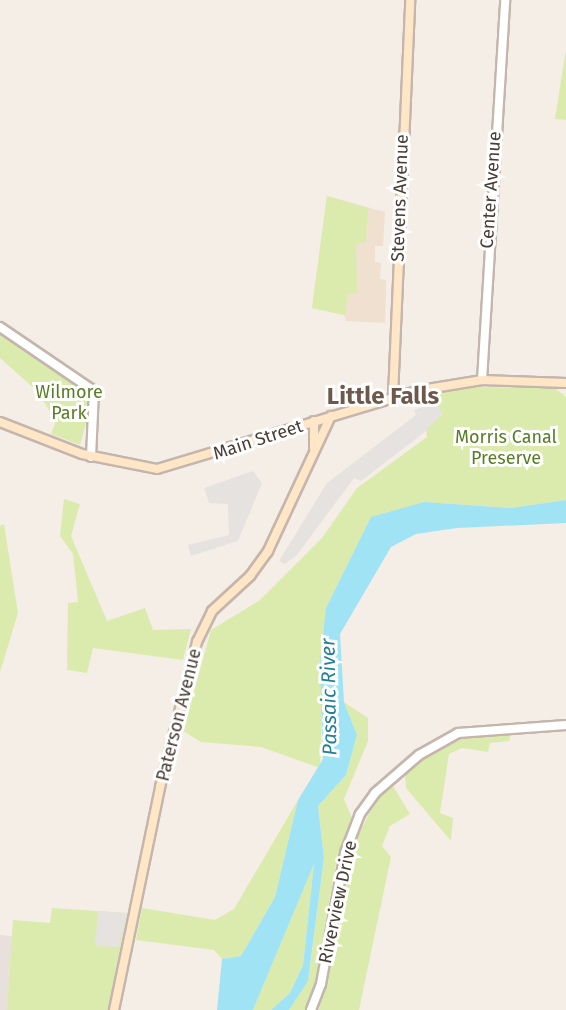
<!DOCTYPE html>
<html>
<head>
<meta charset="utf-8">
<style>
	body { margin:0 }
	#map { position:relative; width:566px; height:1010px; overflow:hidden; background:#f5eee7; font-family:"Fira Sans",sans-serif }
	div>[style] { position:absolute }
	.industrial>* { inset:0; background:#e7e0dc }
	.education>* { inset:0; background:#efe0d0 }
	.green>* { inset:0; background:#dbebad }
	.parking>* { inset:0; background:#e5e2df }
	.water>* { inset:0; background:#9fe3f5 }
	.roads { filter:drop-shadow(2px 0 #c4b6ac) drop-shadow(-2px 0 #c4b6ac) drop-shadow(0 2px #c4b6ac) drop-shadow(0 -2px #c4b6ac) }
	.tertiary>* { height:8px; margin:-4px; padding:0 4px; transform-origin:4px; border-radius:4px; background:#fff }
	.secondary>* { height:8px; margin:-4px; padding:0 4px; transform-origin:4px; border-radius:4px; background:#ffe6c6 }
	span { translate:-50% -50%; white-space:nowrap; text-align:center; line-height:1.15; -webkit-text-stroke:6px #fff; paint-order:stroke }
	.street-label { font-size:18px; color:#483d35 }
	.park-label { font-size:18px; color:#587e24 }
	.water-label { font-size:20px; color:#237f9a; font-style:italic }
	.district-label { font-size:24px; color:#6c594c; font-weight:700 }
</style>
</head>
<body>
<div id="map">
	<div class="industrial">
		<div style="clip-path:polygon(0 935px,12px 936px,7px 1010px,0 1010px)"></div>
	</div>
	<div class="education">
		<div style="clip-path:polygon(327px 196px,385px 212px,383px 246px,375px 246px,375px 262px,381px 263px,380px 279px,386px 280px,385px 323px,346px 321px,344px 315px,312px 308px)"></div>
	</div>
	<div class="green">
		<div style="clip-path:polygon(566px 51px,566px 120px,555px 119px,565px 55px)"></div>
		<div style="clip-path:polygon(327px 196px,368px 208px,366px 242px,356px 245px,357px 293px,348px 293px,345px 315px,312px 308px)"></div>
		<div style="clip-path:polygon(0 332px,83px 389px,90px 409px,80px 445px,51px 434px,56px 421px,37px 391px,0 358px)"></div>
		<div style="clip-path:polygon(480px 387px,555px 388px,566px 397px,566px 500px,511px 508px,424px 502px,371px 518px,326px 608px,320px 768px,261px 747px,201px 742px,183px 731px,211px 630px,260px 600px,322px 538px,357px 488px,427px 437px,426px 427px,442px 414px,436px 403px,441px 400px,438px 392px)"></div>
		<div style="clip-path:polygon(64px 499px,80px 504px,71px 536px,107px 621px,145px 608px,153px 630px,191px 629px,183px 660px,93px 648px,87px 673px,67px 670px,68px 603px,78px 602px,73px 554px,60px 536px)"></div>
		<div style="clip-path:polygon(4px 524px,18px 613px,0 672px,0 526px)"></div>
		<div style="clip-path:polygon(344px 702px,368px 718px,368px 741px,344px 799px,352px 818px,336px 864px,312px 1002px,307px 1010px,289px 1010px,309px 975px,324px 858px,318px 806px,346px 775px,357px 735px)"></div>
		<div style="clip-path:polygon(511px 734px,509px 741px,490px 743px,488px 752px,462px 748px,449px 754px,440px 813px,453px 818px,451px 841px,406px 788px,405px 772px,440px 745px,469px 735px)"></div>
		<div style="clip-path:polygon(393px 786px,410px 814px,390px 826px,382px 846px,391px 857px,359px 1010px,319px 1010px,355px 842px,376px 800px)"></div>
		<div style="clip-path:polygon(298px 800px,275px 897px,241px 956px,222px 959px,214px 950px,136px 940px,142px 908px,215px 920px,234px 909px)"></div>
		<div style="clip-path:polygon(314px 864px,303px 965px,290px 993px,271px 1010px,253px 1010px)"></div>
		<div style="clip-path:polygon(52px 908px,127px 913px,108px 1010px,7px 1010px,13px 920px,50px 923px)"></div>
	</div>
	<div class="parking">
		<div style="clip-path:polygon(436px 403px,442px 414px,426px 431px,361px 481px,354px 478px,296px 556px,285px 564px,279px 561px,327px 483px,416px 415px,414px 410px)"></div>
		<div style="clip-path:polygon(253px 471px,262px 483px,238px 541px,191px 556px,188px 545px,229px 535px,228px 504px,209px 503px,204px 488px)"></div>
		<div style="clip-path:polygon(98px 911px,127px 913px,119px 947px,95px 946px)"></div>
	</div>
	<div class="water">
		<div style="clip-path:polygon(566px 500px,566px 523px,457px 528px,416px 534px,391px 547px,340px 634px,344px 702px,357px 735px,346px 775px,318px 806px,324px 858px,308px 981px,289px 1010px,271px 1010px,290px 993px,303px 965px,314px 864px,253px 1010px,217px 1010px,222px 959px,241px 956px,275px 897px,298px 800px,323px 759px,320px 663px,326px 608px,371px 517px,424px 502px,511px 508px)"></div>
	</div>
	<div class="roads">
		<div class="tertiary">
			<div style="left:0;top:327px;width:114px;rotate:34.2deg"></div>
			<div style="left:94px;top:391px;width:66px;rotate:92.6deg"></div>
			<div style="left:482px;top:380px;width:381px;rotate:-86.5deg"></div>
			<div style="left:311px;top:1010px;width:28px;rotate:-69deg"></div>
			<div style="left:321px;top:984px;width:133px;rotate:-79.6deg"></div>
			<div style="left:345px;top:853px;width:42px;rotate:-69deg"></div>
			<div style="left:360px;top:814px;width:26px;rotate:-54deg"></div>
			<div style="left:375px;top:793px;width:58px;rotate:-40.8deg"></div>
			<div style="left:419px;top:755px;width:45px;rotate:-29.4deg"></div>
			<div style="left:458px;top:733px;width:108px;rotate:-4.2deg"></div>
		</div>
		<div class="secondary">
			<div style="left:393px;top:396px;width:396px;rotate:-87.5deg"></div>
			<div style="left:0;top:422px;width:88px;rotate:21.3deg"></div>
			<div style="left:82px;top:454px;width:76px;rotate:11.3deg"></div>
			<div style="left:157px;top:469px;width:276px;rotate:-16.7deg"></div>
			<div style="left:421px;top:390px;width:62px;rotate:-9.3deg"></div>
			<div style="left:482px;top:380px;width:84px;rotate:2deg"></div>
			<div style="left:314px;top:448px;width:27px;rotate:-90deg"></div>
			<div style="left:114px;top:1010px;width:228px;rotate:-78.3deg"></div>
			<div style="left:160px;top:787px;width:150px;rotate:-75.7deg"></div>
			<div style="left:197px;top:642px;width:34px;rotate:-64deg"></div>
			<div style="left:212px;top:611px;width:52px;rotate:-42.6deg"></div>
			<div style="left:250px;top:576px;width:31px;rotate:-54deg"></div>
			<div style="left:268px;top:551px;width:149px;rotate:-65deg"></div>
		</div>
	</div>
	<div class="street-label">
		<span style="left:491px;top:190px;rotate:-86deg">Center Avenue</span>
		<span style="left:400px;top:198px;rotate:-88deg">Stevens Avenue</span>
		<span style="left:258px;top:440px;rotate:-18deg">Main Street</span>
		<span style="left:179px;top:715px;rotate:-76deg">Paterson Avenue</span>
		<span style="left:338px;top:902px;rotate:-78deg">Riverview Drive</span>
	</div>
	<div class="park-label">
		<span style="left:69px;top:403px">Wilmore<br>Park</span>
		<span style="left:506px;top:448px">Morris Canal<br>Preserve</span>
	</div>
	<div class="water-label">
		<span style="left:329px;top:697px;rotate:-91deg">Passaic River</span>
	</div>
	<div class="district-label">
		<span style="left:383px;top:397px">Little Falls</span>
	</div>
</div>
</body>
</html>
